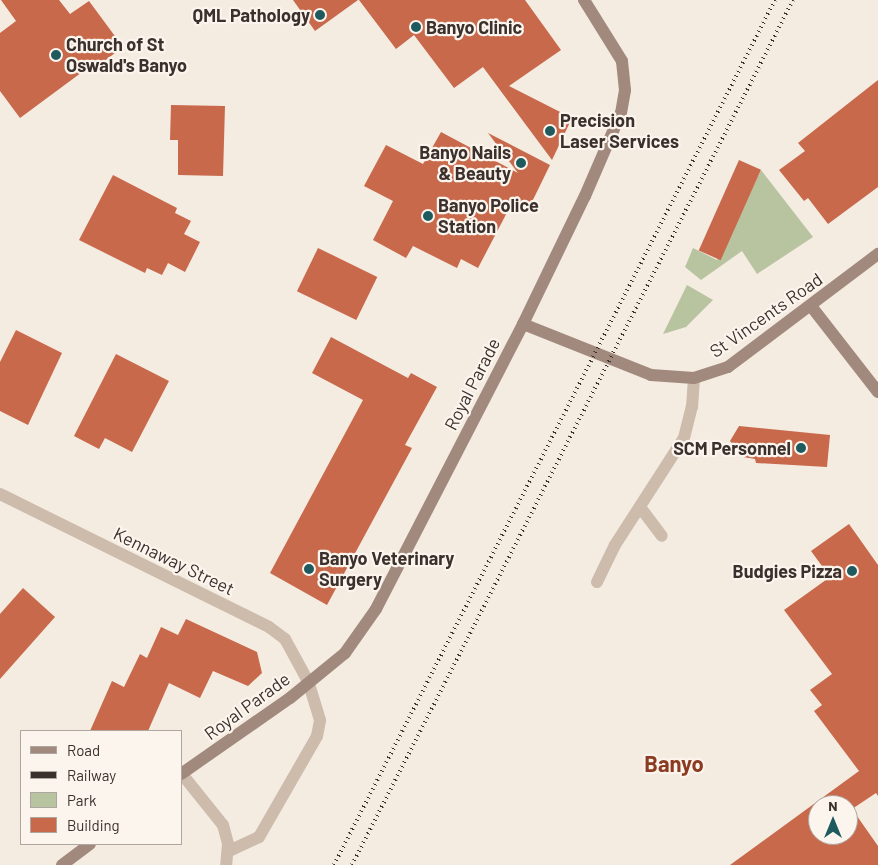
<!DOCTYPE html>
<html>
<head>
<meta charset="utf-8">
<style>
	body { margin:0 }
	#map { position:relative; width:878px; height:865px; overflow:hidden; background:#f4ebe1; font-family:Barlow,sans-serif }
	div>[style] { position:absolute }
	.green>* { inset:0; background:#b8c4a0 }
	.building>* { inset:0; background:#c8694b; transform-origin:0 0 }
	.lane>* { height:12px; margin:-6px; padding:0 6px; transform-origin:6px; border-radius:6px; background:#cdbbac }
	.street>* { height:12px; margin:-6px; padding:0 6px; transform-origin:6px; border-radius:6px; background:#cdbbac }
	.secondary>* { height:12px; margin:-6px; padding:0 6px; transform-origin:6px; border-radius:6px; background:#a18a7d }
	.rail>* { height:4px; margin-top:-2px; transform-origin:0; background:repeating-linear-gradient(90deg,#3b302b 0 1px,transparent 0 5px) }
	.dots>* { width:14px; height:14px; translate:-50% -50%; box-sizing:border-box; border:2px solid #fbf5ee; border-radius:50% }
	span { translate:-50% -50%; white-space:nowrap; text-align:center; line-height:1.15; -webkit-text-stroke:4.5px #fbf5ee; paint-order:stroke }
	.poi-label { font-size:18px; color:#3b302b; font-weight:700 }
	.right { translate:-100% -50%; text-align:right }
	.left { translate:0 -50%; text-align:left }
	.street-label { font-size:18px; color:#3b302b }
	.district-label { font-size:22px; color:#8c3b22; font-weight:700 }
	.legend { position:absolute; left:20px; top:730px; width:162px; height:115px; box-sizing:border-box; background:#fbf5ee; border:1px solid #aea6a0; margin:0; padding:6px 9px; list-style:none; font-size:15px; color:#3b302b }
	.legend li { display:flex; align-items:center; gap:10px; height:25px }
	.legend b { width:25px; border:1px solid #aea6a0 }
	.north { position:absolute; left:808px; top:795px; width:50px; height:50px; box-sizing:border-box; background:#fbf5ee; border:1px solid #aea6a0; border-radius:50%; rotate:0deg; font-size:14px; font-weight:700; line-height:20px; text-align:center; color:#3b302b }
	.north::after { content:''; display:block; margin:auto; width:18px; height:22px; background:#1f5a5e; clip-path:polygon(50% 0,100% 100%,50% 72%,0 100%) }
</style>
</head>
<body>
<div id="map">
	<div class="green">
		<div style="clip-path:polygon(761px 170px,813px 237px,757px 274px,742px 251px,701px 280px,685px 267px,693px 248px,717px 260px)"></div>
		<div style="clip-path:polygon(687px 285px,713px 300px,686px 327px,663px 334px)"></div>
	</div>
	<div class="building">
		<div style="clip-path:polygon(1px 0,59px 0,70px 14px,89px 1px,123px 47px,95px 68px,93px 64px,20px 118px,0 91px,0 33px,16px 21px)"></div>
		<div style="clip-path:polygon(293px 0,358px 0,315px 31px)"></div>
		<div style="clip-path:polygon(359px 0,525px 0,561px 50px,509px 86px,572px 118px,552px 160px,483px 67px,454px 88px,414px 35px,396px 49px)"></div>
		<div style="clip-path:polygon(878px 80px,878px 187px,828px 224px,808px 198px,804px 201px,779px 170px,805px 151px,798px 143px)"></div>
		<div style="clip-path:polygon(171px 105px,225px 106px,223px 176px,178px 175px,178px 140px,170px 140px)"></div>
		<div style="clip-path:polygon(441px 132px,518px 173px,488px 133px,550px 165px,529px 208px,513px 201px,478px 268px,461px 259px,457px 268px,413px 246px,406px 258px,373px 240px,393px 201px,364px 186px,386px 145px,423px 164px)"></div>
		<div style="left:739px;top:160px;width:24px;height:99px;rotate:24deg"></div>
		<div style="clip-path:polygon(113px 175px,177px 208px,175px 213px,191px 221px,184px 234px,200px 242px,185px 272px,168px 263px,162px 275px,147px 268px,145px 273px,79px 240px)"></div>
		<div style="left:318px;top:248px;width:66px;height:48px;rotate:26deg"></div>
		<div style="clip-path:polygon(16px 330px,62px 353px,28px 425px,0 411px,0 362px)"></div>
		<div style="clip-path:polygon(331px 337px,408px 378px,411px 373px,437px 387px,405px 445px,412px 448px,327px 605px,270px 573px,363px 400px,312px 373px)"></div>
		<div style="clip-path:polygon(116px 354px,169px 381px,132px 452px,105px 438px,99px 449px,74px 436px)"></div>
		<div style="clip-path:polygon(739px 426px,830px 435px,827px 467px,756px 463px,755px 459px,743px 457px,730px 441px)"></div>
		<div style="clip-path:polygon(evenodd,849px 524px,878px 565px,878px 796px,876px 793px,852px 809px,878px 846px,878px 865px,730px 865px,859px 771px,814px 711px,822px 705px,810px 690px,832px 674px,784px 610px,830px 577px,811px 551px,849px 524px,818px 805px,848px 805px,848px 835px,818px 835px,818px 805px)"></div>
		<div style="clip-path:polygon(23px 588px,55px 617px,0 679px,0 614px)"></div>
		<div style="clip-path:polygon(186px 619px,257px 652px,262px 673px,248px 686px,213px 671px,200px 698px,169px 683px,148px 731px,90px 731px,112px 681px,124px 687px,140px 654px,147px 658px,161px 627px,178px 635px)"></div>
	</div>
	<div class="lane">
		<div style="left:640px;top:507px;width:36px;rotate:53deg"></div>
		<div style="left:597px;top:582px;width:41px;rotate:-64.1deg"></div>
		<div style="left:615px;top:545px;width:127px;rotate:-57.2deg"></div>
		<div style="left:684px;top:438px;width:32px;rotate:-76deg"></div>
		<div style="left:692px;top:407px;width:29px;rotate:-86deg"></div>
		<div style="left:229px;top:851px;width:33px;rotate:-25deg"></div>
		<div style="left:259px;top:837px;width:116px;rotate:-60.1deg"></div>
		<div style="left:317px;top:736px;width:16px;rotate:-79deg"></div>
		<div style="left:320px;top:720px;width:39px;rotate:-107deg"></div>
	</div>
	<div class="street">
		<div style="left:0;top:494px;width:300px;rotate:26.3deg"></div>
		<div style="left:269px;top:627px;width:20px;rotate:37deg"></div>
		<div style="left:285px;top:639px;width:50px;rotate:61.4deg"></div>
		<div style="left:182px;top:774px;width:65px;rotate:51.2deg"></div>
		<div style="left:223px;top:825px;width:20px;rotate:75deg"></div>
		<div style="left:228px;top:844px;width:21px;rotate:95deg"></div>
	</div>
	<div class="secondary">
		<div style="left:811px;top:306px;width:109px;rotate:52.1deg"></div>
		<div style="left:523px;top:324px;width:138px;rotate:21.7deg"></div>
		<div style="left:651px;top:375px;width:43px;rotate:4deg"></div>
		<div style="left:694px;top:378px;width:36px;rotate:-18deg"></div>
		<div style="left:728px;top:367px;width:188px;rotate:-37deg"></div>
		<div style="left:181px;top:774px;width:133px;rotate:-34.9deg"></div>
		<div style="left:290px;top:698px;width:71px;rotate:-39.3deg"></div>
		<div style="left:345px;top:653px;width:54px;rotate:-54.8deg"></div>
		<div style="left:376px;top:609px;width:321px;rotate:-62.7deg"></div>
		<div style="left:523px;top:324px;width:142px;rotate:-64.2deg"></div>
		<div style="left:585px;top:196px;width:90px;rotate:-66.6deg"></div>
		<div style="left:621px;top:113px;width:23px;rotate:-80deg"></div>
		<div style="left:625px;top:90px;width:29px;rotate:-96deg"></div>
		<div style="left:622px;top:61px;width:72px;rotate:-121.9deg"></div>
		<div style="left:62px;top:865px;width:35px;rotate:-37deg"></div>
	</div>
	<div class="rail">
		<div style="left:334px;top:865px;width:971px;rotate:-62.99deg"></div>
		<div style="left:352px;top:865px;width:971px;rotate:-62.99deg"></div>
	</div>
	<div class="dots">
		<div style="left:320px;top:15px;background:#1f5a5e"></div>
		<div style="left:416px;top:27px;background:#1f5a5e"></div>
		<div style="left:56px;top:55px;background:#1f5a5e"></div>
		<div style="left:550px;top:131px;background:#1f5a5e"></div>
		<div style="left:521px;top:163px;background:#1f5a5e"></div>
		<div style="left:428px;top:216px;background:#1f5a5e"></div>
		<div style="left:801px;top:448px;background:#1f5a5e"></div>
		<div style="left:309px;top:569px;background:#1f5a5e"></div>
		<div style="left:852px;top:571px;background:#1f5a5e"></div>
	</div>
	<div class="poi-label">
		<span class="right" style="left:310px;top:15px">QML Pathology</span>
		<span class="left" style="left:426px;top:27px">Banyo Clinic</span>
		<span class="left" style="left:66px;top:55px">Church of St<br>Oswald's Banyo</span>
		<span class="left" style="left:560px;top:131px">Precision<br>Laser Services</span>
		<span class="right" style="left:511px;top:163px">Banyo Nails<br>&amp; Beauty</span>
		<span class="left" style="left:438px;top:216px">Banyo Police<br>Station</span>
		<span class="right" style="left:791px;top:448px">SCM Personnel</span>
		<span class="left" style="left:319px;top:569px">Banyo Veterinary<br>Surgery</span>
		<span class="right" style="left:842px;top:571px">Budgies Pizza</span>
	</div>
	<div class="street-label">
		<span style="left:766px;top:315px;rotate:-35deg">St Vincents Road</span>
		<span style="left:472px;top:384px;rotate:-63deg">Royal Parade</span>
		<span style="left:174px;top:561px;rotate:26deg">Kennaway Street</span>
		<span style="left:247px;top:706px;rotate:-36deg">Royal Parade</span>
	</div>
	<div class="district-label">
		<span style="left:674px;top:764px">Banyo</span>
	</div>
	<ul class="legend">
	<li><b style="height:6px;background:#a18a7d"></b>Road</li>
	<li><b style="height:6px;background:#3b302b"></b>Railway</li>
	<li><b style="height:14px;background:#b8c4a0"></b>Park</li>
	<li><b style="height:14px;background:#c8694b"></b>Building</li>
	</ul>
	<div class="north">N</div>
</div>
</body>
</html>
